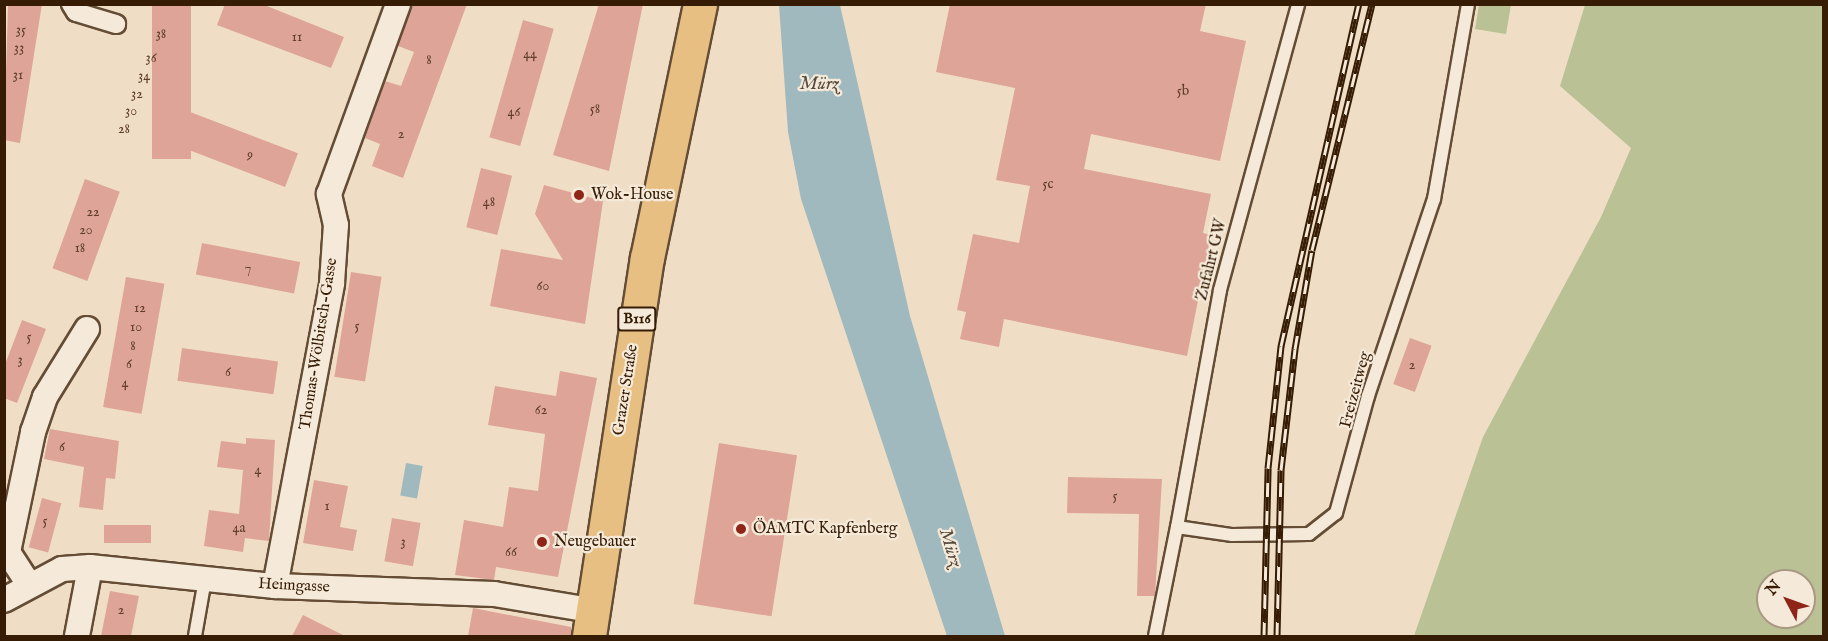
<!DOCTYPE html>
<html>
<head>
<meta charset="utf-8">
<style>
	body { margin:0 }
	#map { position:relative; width:1828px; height:641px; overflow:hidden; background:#efdec5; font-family:"IM FELL English",serif }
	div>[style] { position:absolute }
	.green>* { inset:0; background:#b9c195 }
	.water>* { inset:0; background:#9fb9bf; transform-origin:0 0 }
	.building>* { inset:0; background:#dea497; transform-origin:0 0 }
	.roads { filter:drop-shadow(2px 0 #644c35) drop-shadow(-2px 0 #644c35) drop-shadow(0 2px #644c35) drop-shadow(0 -2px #644c35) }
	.service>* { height:12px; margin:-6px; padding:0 6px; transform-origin:6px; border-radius:6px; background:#f5ead9 }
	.pedestrian>* { height:18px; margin:-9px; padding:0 9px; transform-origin:9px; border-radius:9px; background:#f5ead9 }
	.minor>* { height:24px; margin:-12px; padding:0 12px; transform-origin:12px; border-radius:12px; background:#f5ead9 }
	.primary>* { height:33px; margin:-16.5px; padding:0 16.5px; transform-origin:16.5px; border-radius:16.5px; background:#e8bf82 }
	.rail>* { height:7px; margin-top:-3.5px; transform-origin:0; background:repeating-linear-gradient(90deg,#f5ead9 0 14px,#361c05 0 28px); box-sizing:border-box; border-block:2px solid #361c05 }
	.dots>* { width:16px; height:16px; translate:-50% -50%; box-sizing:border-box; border:3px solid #f5ead9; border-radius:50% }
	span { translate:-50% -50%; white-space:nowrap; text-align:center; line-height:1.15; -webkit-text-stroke:4.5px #f5ead9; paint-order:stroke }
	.number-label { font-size:14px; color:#603e2a }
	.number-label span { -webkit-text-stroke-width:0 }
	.shield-label span { padding:2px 4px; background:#f5ead9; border:2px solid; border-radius:4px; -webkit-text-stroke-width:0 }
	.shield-label { font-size:15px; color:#361c05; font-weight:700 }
	.poi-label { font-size:16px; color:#361c05 }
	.left { translate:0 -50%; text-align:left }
	.street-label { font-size:16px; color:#361c05 }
	.water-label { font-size:18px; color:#564b3d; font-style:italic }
	.frame { position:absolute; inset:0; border:6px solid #361c05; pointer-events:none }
	.north { position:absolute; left:1756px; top:569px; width:60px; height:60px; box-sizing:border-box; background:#f5ead9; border:2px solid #a99884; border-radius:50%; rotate:311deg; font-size:16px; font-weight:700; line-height:24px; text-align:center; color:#361c05 }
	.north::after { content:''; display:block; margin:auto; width:21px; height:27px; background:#8f2418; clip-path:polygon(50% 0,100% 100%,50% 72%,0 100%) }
</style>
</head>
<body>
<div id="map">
	<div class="green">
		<div style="clip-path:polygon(1479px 5px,1511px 5px,1506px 34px,1475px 29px)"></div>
		<div style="clip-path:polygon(evenodd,1585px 5px,1823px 5px,1823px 636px,1414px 636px,1483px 437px,1601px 217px,1631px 148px,1560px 86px,1585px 5px,1768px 581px,1804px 581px,1804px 617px,1768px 617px,1768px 581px)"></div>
	</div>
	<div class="water">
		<div style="clip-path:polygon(779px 5px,840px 5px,910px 316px,1005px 636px,947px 636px,801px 199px,788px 132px)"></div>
		<div style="left:406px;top:463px;width:17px;height:33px;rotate:10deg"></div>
	</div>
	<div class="building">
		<div style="clip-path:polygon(8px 4px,42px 4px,20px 143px,4px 140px)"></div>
		<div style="left:152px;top:4px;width:39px;height:155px"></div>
		<div style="clip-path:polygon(225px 4px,262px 4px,344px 37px,331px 68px,217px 25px)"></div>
		<div style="clip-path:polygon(412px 4px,467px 4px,403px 178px,372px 166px,380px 144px,365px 138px,385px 81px,401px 86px,414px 52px,398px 46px)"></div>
		<div style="clip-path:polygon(599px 4px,643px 4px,609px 171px,553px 155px)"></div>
		<div style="clip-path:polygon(950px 4px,1206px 4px,1200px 31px,1246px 41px,1220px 161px,1091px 134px,1084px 169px,1211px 194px,1203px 233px,1211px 235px,1187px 356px,1004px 319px,999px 347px,960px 339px,966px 312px,957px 310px,973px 234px,1019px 243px,1030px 186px,996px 180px,1015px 88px,936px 72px)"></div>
		<div style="left:523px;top:20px;width:32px;height:122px;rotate:16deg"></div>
		<div style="left:185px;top:110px;width:121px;height:36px;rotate:21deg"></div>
		<div style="left:481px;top:168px;width:32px;height:61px;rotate:14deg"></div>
		<div style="left:85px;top:179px;width:37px;height:95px;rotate:20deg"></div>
		<div style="clip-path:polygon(544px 185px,603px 201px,585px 324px,490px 306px,501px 249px,563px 260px,535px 214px)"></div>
		<div style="left:202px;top:243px;width:100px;height:32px;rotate:11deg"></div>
		<div style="left:351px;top:272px;width:31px;height:106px;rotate:9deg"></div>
		<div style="left:126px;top:277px;width:39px;height:132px;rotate:10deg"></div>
		<div style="clip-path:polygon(22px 320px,46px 329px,17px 403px,4px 398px,4px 367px)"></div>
		<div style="left:1410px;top:338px;width:23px;height:49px;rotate:20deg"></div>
		<div style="left:182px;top:348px;width:97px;height:33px;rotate:8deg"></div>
		<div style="clip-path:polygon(560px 371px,597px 378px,558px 577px,496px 567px,494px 580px,455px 575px,464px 520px,503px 527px,509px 487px,538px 491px,545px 434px,488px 425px,495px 386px,556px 396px)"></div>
		<div style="clip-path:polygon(50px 429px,119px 441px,115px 479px,106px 478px,103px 510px,79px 507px,84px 467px,44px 459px)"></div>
		<div style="clip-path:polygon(246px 438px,275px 440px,269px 541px,245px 538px,243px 552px,204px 546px,209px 510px,239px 514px,243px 470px,217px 467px,221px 441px,246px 444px)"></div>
		<div style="left:719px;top:443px;width:79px;height:163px;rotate:9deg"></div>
		<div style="clip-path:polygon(1068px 477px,1162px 479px,1155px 596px,1137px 596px,1139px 514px,1067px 513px)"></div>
		<div style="clip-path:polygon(314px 480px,348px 486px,340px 527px,357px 530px,353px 551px,303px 543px)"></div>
		<div style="left:42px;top:498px;width:20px;height:51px;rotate:15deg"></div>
		<div style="left:392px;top:518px;width:29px;height:44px;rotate:10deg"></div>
		<div style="left:104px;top:525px;width:47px;height:18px"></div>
		<div style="clip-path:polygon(110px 591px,139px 596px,131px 636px,101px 636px)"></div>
		<div style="clip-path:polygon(473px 608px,571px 627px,571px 636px,468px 636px)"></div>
		<div style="clip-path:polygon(303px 615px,345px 636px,292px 636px)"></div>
	</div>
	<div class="roads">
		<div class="service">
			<div style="left:1177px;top:527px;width:241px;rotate:-79.7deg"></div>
			<div style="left:1220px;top:290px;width:296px;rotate:-74.7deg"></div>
			<div style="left:195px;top:636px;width:58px;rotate:-80deg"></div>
			<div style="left:1155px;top:636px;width:111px;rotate:-78.6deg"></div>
			<div style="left:1177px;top:527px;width:56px;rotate:8.3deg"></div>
			<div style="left:1232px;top:535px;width:77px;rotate:-0.7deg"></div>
			<div style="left:1309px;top:534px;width:34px;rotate:-38deg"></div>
			<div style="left:1336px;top:513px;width:121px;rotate:-74.7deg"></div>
			<div style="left:1368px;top:396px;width:208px;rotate:-71.5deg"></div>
			<div style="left:1434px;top:199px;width:198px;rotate:-80.1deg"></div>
		</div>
		<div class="pedestrian">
			<div style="left:71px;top:4px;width:9px;rotate:58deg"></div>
			<div style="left:76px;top:12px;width:42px;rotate:16.7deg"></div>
		</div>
		<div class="minor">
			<div style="left:28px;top:583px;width:37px;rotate:-123deg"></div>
			<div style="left:8px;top:552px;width:123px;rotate:-78.2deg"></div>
			<div style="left:33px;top:432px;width:37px;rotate:-71deg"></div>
			<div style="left:45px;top:397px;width:80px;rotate:-58.3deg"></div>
			<div style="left:275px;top:586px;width:308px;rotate:-79.3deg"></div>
			<div style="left:332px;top:283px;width:58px;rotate:-86.1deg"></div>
			<div style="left:336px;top:225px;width:32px;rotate:-103deg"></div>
			<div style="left:329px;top:194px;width:202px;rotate:-70deg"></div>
			<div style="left:4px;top:600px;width:66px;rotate:-28.1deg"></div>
			<div style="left:62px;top:569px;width:28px;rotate:-4deg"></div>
			<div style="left:90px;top:567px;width:186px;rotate:5.9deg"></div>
			<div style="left:275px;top:586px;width:219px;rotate:2.1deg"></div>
			<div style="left:494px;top:594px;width:98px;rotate:9.4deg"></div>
			<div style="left:77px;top:636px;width:70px;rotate:-79.3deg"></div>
		</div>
		<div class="primary">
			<div style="left:589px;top:636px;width:382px;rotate:-81.3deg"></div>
			<div style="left:647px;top:258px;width:259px;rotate:-78.2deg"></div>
		</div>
	</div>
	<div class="rail">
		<div style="left:1264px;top:636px;width:168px;rotate:-88.6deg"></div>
		<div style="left:1268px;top:468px;width:123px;rotate:-83.9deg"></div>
		<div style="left:1281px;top:346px;width:351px;rotate:-77.2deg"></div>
		<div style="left:1277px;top:636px;width:166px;rotate:-88.6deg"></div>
		<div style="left:1281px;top:470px;width:122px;rotate:-83.4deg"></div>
		<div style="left:1295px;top:349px;width:100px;rotate:-80.3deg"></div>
		<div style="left:1312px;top:250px;width:253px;rotate:-76.3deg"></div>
	</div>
	<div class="dots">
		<div style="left:579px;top:195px;background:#8f2418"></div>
		<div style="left:741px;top:529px;background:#8f2418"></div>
		<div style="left:542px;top:542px;background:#8f2418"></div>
	</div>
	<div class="number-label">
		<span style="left:21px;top:30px">35</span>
		<span style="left:161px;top:34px">38</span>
		<span style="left:297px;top:37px">11</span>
		<span style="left:19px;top:48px">33</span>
		<span style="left:530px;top:54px">44</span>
		<span style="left:151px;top:58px">36</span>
		<span style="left:429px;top:60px">8</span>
		<span style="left:18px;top:75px">31</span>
		<span style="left:144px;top:76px">34</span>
		<span style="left:1183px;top:91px">5b</span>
		<span style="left:137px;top:94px">32</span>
		<span style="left:595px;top:109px">58</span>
		<span style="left:131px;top:111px">30</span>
		<span style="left:514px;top:112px">46</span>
		<span style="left:124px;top:129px">28</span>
		<span style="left:401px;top:134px">2</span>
		<span style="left:250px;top:155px">9</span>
		<span style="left:1048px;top:184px">5c</span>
		<span style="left:489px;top:202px">48</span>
		<span style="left:93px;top:212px">22</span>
		<span style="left:86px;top:230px">20</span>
		<span style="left:80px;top:248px">18</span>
		<span style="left:248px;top:268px">7</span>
		<span style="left:543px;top:286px">60</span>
		<span style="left:140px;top:308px">12</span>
		<span style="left:357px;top:326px">5</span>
		<span style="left:136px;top:327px">10</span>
		<span style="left:29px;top:337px">5</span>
		<span style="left:133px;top:346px">8</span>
		<span style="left:20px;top:360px">3</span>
		<span style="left:129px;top:364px">6</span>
		<span style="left:1412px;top:365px">2</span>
		<span style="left:228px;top:372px">6</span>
		<span style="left:125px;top:383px">4</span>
		<span style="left:541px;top:410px">62</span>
		<span style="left:62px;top:447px">6</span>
		<span style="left:258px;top:470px">4</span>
		<span style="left:1115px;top:496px">5</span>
		<span style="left:327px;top:506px">1</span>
		<span style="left:45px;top:521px">5</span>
		<span style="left:239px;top:528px">4a</span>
		<span style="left:403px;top:542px">3</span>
		<span style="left:511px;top:552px">66</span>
		<span style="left:121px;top:610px">2</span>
	</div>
	<div class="shield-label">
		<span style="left:637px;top:319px">B116</span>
	</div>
	<div class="poi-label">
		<span class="left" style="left:591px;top:195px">Wok-House</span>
		<span class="left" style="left:753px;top:529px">ÖAMTC Kapfenberg</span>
		<span class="left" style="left:554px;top:542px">Neugebauer</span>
	</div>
	<div class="street-label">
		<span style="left:1212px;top:260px;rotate:-76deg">Zufahrt GW</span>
		<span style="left:319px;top:344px;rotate:-81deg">Thomas-Wölbitsch-Gasse</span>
		<span style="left:626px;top:390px;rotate:-81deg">Grazer Straße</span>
		<span style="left:1356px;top:390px;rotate:-75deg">Freizeitweg</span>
		<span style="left:294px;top:586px;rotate:3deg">Heimgasse</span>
	</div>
	<div class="water-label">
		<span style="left:819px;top:85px">Mürz</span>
		<span style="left:949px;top:548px;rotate:73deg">Mürz</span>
	</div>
	<div class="frame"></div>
	<div class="north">N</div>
</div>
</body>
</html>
